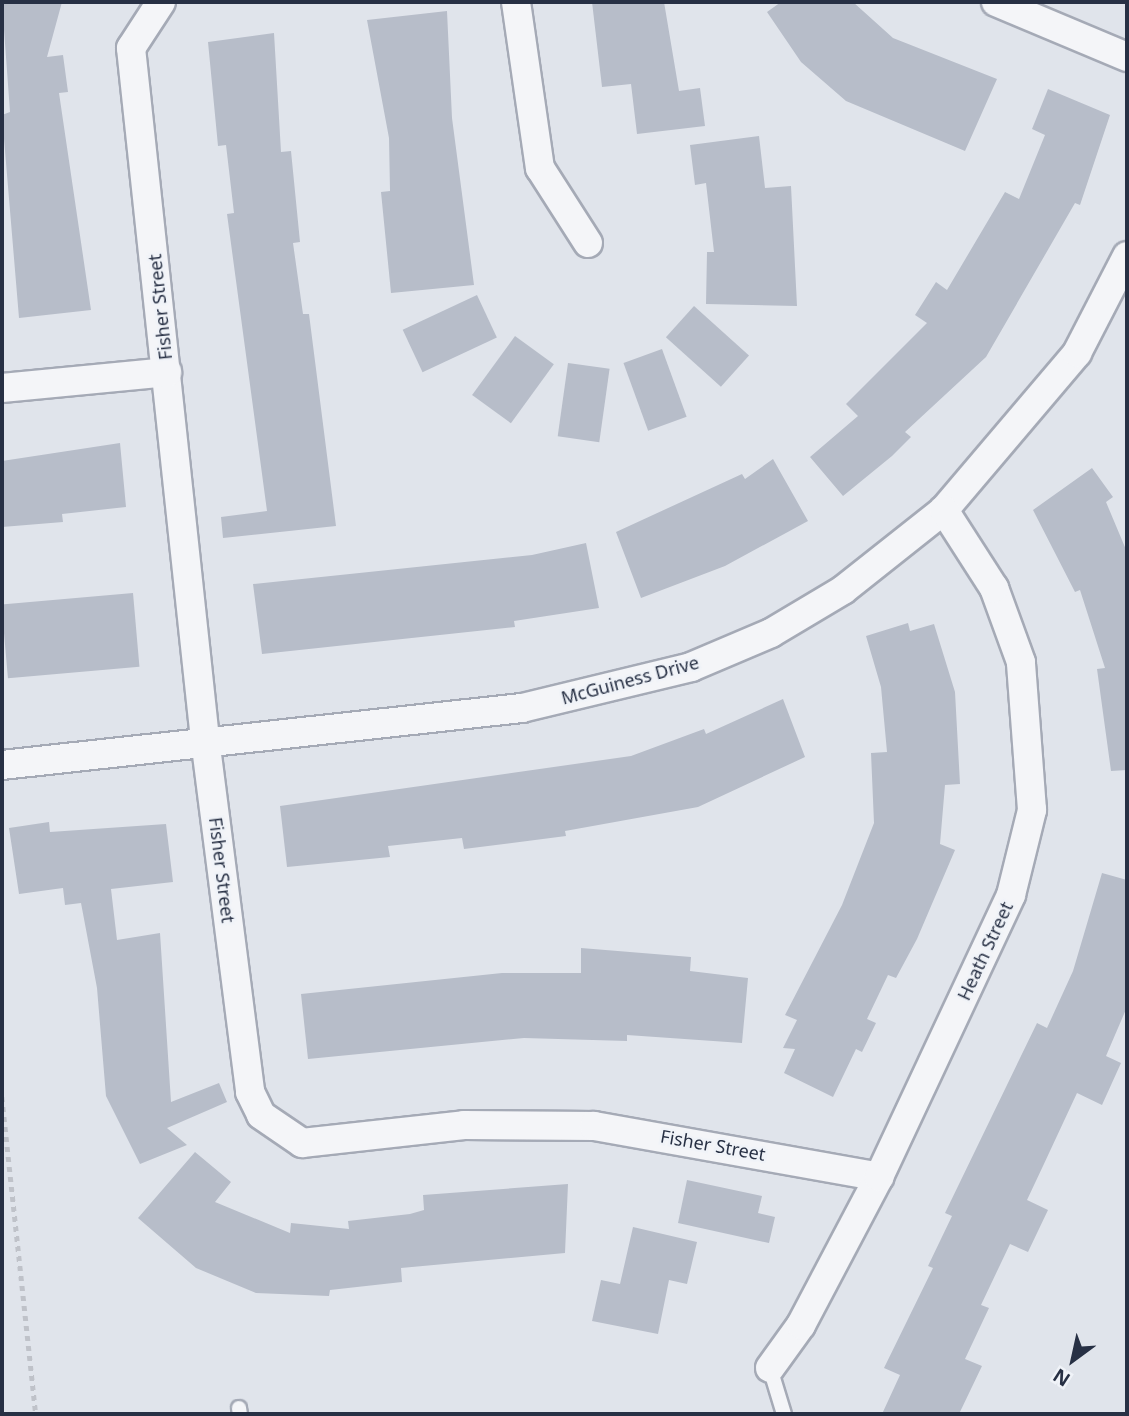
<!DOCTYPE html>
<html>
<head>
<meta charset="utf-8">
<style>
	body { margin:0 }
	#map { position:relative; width:1129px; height:1416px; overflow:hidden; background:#e0e4eb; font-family:"Noto Sans",sans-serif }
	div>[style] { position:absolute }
	.building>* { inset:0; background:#b7bdc9; transform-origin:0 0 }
	.path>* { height:4.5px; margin-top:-2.25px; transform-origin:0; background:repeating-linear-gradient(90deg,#bfc2c9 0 5px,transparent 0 10px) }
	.roads { filter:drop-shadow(2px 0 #a5aab6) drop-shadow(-2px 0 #a5aab6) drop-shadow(0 2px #a5aab6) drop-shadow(0 -2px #a5aab6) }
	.lane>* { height:14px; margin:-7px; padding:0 7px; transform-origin:7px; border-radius:7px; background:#f4f5f8 }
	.street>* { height:28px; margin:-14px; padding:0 14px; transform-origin:14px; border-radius:14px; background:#f4f5f8 }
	span { translate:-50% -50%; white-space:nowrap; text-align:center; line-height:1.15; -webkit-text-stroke:5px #f0f3f8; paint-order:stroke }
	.street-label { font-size:18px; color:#273044 }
	.frame { position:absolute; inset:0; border:4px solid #273044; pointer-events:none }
	.north { position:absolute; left:1038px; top:1325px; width:70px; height:70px; -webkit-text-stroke:5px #f0f3f8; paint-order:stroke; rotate:213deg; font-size:19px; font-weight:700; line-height:28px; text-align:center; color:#273044 }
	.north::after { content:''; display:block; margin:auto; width:24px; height:32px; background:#273044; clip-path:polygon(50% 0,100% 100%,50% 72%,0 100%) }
</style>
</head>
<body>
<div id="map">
	<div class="building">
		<div style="clip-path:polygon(2px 2px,62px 2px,47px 57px,63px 55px,68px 92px,59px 93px,91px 310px,19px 318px,2px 115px,10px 112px)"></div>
		<div style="clip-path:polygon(592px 2px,664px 2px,679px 91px,700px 88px,705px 126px,637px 134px,631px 84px,602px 87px)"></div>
		<div style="clip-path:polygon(781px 2px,853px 2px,893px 38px,997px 79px,965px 151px,846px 101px,801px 62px,767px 12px)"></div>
		<div style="clip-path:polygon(447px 11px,452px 118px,474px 285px,391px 293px,381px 192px,390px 191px,389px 138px,367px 20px)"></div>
		<div style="clip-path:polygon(274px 33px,281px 152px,291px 151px,300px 242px,293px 243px,303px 314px,309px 314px,336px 526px,223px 538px,221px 517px,267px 511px,227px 214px,234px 213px,226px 145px,218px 146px,208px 42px)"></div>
		<div style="clip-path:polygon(1048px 89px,1110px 115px,1080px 205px,1075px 203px,986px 357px,905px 432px,911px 437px,892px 456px,843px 496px,810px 457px,858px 416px,846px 404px,927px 323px,915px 315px,936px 282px,947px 290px,1005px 192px,1019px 199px,1045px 135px,1032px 129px)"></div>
		<div style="clip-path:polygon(759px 136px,765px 188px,791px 186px,797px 306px,706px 304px,707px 252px,714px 252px,706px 183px,695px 185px,690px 145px)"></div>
		<div style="left:477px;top:295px;width:47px;height:82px;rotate:65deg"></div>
		<div style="left:694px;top:306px;width:74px;height:42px;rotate:42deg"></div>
		<div style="left:515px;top:336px;width:48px;height:73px;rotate:36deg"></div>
		<div style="left:662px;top:349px;width:72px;height:41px;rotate:70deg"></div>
		<div style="left:568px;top:363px;width:42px;height:74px;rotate:8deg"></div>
		<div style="clip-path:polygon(120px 443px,126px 507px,62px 514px,63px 522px,2px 527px,2px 461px)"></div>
		<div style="clip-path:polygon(773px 459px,808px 521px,725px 566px,641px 598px,616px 532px,742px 474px,745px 479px)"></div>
		<div style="clip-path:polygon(1092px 468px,1113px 497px,1106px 502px,1127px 552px,1127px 770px,1111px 771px,1097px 669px,1105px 668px,1080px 590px,1075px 592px,1033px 510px)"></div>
		<div style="clip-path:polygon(586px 543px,599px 608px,514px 621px,515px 627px,262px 654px,253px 584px,532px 555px)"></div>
		<div style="left:133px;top:593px;width:74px;height:132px;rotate:85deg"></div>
		<div style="clip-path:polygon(908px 623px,910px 631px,934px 624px,955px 692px,960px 784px,945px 785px,940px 844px,955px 850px,917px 939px,896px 978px,888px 975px,867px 1019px,876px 1023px,862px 1052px,856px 1049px,833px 1097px,784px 1073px,795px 1049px,783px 1048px,797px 1020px,785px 1015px,842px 905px,874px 823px,871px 753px,887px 752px,881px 687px,866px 636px)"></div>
		<div style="clip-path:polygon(783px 699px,805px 757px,698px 807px,565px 831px,566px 836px,464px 849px,462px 838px,388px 846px,390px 857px,287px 867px,280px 806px,631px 756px,704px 729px,706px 734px)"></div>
		<div style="clip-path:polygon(49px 822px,50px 832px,166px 824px,173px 882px,111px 889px,117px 940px,160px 933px,171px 1102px,219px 1083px,227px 1102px,167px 1128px,187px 1145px,140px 1164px,106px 1096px,97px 988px,81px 903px,65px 905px,63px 888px,19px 894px,9px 828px)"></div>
		<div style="clip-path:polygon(1102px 873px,1127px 880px,1127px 1007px,1106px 1056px,1121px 1063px,1102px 1105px,1077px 1093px,1043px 1166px,1027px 1200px,1048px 1210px,1028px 1252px,1010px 1244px,981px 1305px,989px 1308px,965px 1359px,982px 1366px,959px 1414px,882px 1414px,900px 1375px,884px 1368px,933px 1268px,928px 1266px,952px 1216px,945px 1213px,1037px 1023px,1047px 1028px,1073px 971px)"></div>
		<div style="clip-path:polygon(581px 948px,691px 957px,690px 971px,748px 978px,742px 1043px,627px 1035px,627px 1041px,524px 1038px,308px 1059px,301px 994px,502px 973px,581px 973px)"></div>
		<div style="clip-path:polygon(195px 1152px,231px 1182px,215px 1202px,290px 1233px,291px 1223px,349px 1229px,348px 1221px,410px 1214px,424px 1210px,423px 1195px,568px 1184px,565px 1253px,401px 1268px,402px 1282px,330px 1290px,329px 1296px,256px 1293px,196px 1268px,138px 1218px)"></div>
		<div style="clip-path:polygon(687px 1180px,762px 1196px,758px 1213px,775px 1217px,769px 1243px,678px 1223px)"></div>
		<div style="clip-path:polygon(633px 1227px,697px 1242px,687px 1284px,669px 1280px,658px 1334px,592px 1321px,601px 1280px,620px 1284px)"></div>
	</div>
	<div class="path">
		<div style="left:2px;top:1097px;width:319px;rotate:83.9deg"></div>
	</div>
	<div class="roads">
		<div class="lane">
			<div style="left:770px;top:1368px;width:48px;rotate:73.1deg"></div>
			<div style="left:239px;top:1408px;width:6px;rotate:81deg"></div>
		</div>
		<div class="street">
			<div style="left:161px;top:2px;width:55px;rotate:123.1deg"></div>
			<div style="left:131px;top:48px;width:695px;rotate:83.89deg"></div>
			<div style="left:205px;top:739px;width:356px;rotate:82.7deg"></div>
			<div style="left:250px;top:1092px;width:25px;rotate:64deg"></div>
			<div style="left:261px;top:1115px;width:50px;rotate:34.3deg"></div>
			<div style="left:302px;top:1143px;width:163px;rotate:-6.3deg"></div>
			<div style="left:464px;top:1125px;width:130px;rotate:0.4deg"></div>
			<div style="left:594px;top:1126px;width:290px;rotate:10.1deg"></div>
			<div style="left:516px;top:2px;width:168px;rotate:81.8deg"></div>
			<div style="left:540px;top:168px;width:89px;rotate:57.4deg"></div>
			<div style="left:996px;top:2px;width:142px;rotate:22.8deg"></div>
			<div style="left:2px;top:388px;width:166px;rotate:-5.5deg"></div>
			<div style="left:2px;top:765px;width:523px;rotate:-6.26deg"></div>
			<div style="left:522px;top:708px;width:174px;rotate:-13.6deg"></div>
			<div style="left:691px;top:667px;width:87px;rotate:-23deg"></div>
			<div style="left:771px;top:633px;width:84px;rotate:-30.8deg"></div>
			<div style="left:843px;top:590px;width:129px;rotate:-38.4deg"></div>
			<div style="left:944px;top:510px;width:206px;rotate:-49.7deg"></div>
			<div style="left:1077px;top:353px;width:109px;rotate:-62.7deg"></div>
			<div style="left:770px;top:1368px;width:53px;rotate:-54.2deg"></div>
			<div style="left:801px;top:1325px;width:167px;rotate:-62.2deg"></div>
			<div style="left:879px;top:1177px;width:311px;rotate:-64.9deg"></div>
			<div style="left:1011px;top:895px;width:88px;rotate:-76.1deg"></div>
			<div style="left:1032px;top:810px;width:148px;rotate:-94.3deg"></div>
			<div style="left:1021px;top:662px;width:79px;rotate:-110deg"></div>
			<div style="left:994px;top:588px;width:93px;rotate:-122.7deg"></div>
		</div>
	</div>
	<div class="street-label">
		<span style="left:160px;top:307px;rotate:-96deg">Fisher Street</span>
		<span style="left:630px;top:680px;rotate:-15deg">McGuiness Drive</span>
		<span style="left:222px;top:870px;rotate:83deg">Fisher Street</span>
		<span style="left:985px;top:951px;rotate:-65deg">Heath Street</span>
		<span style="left:713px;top:1145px;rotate:10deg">Fisher Street</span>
	</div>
	<div class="frame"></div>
	<div class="north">N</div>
</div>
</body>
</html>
